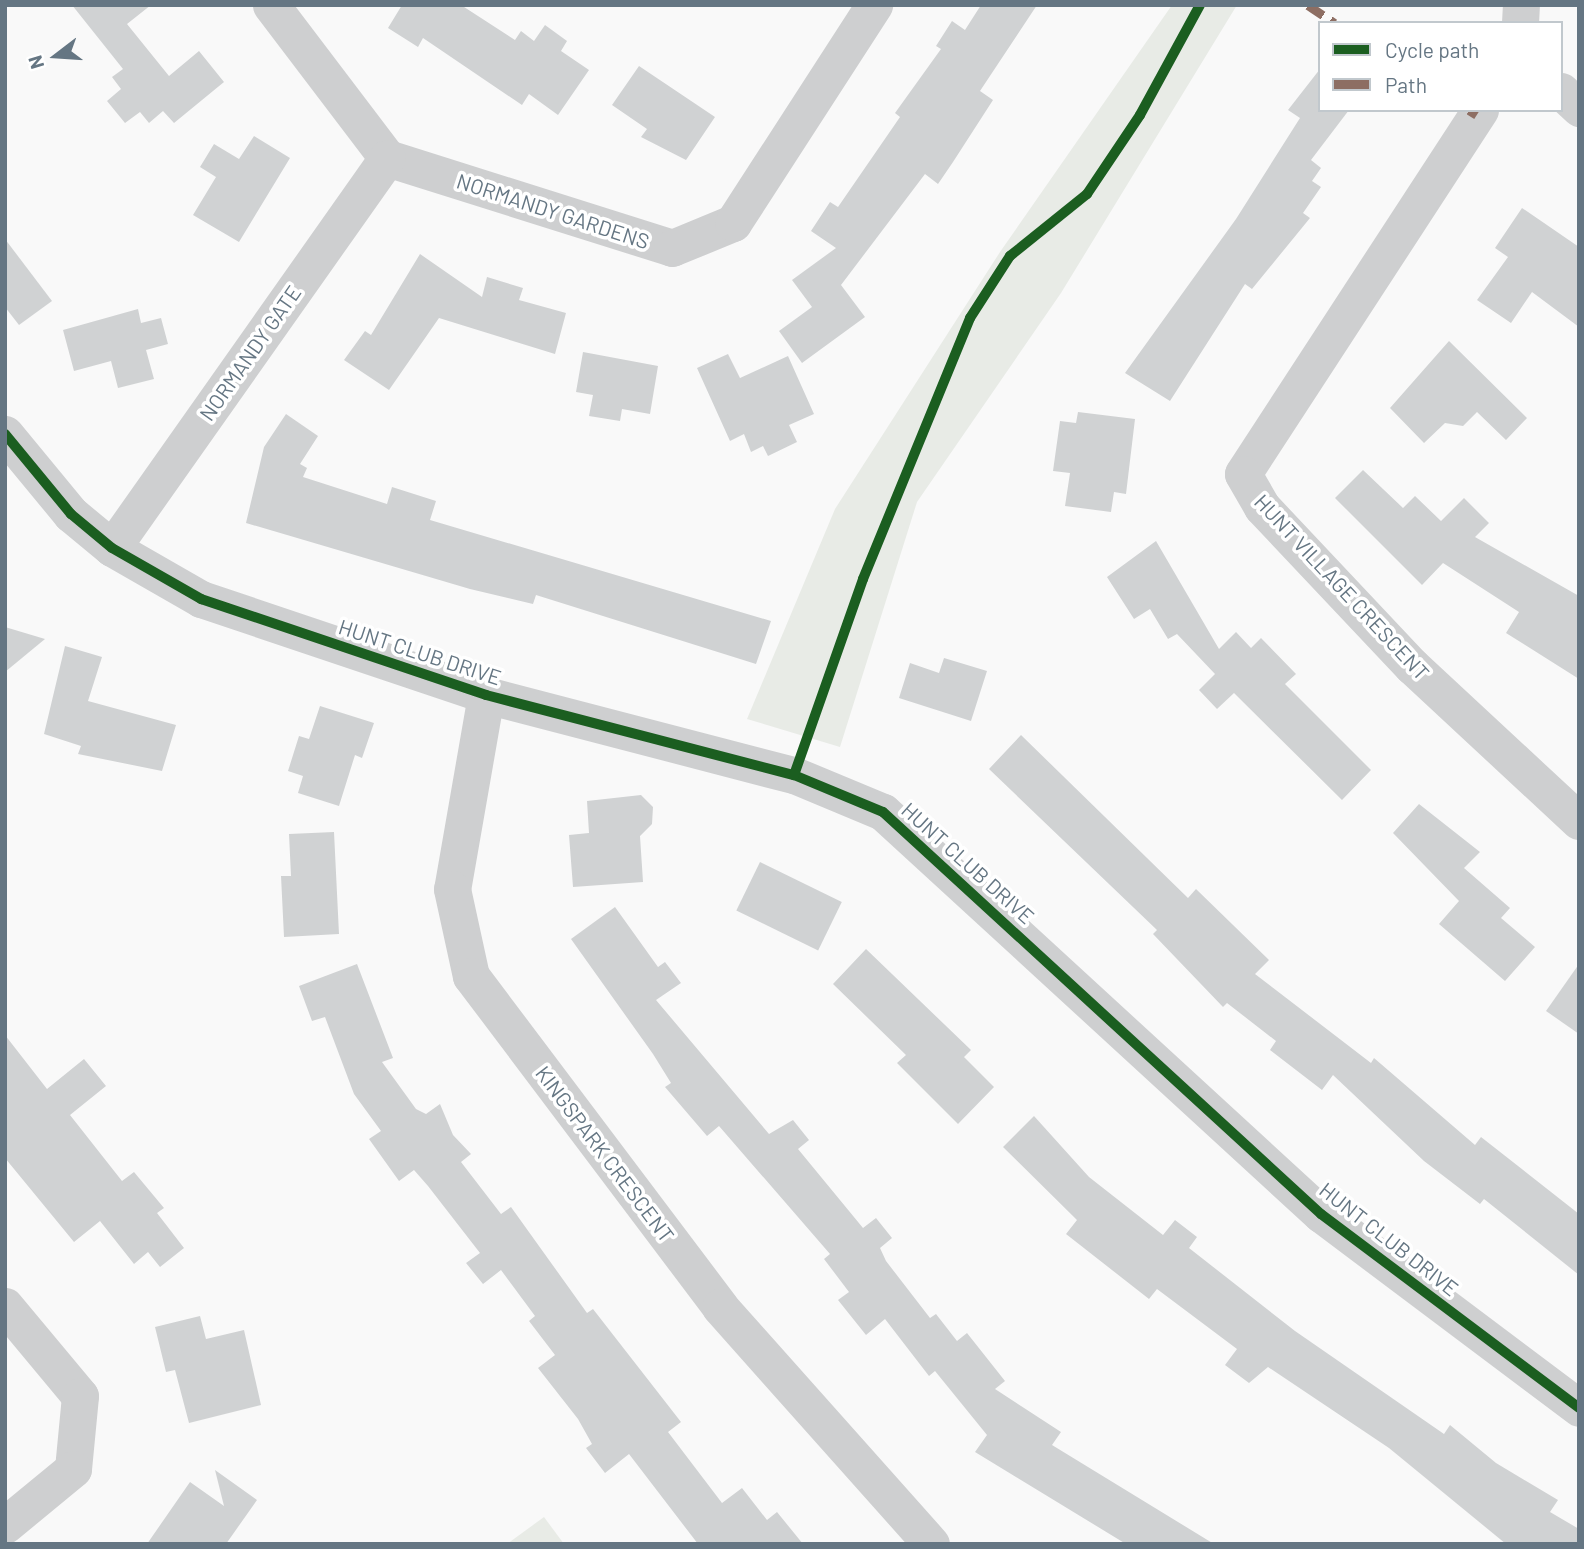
<!DOCTYPE html>
<html>
<head>
<meta charset="utf-8">
<style>
	body { margin:0 }
	#map { position:relative; width:1584px; height:1549px; overflow:hidden; background:#f9f9f9; font-family:Barlow,sans-serif }
	div>[style] { position:absolute }
	.green>* { inset:0; background:#e8ebe6 }
	.building>* { inset:0; background:#d0d2d3; transform-origin:0 0 }
	.minor>* { height:37px; margin:-18.5px; padding:0 18.5px; transform-origin:18.5px; border-radius:18.5px; background:#cecfd0 }
	.quiet>* { height:9px; margin-top:-4.5px; transform-origin:0; background:repeating-linear-gradient(90deg,#8d6e63 0 18px,transparent 0 27px) }
	.cycleway>* { height:10px; margin:-5px; padding:0 5px; transform-origin:5px; border-radius:5px; background:#1b5e20 }
	span { translate:-50% -50%; white-space:nowrap; text-align:center; line-height:1.15; -webkit-text-stroke:7px #fff; paint-order:stroke }
	.street-label { font-size:21px; color:#657683 }
	.frame { position:absolute; inset:0; border:7px solid #657683; pointer-events:none }
	.legend { position:absolute; left:1318px; top:21px; width:245px; height:91px; box-sizing:border-box; background:#fff; border:2px solid #c1c8cd; margin:0; padding:9px 12px; list-style:none; font-size:21px; color:#657683 }
	.legend li { display:flex; align-items:center; gap:14px; height:35px }
	.legend b { width:35px; border:2px solid #c1c8cd }
	.north { position:absolute; left:21px; top:21px; width:70px; height:70px; -webkit-text-stroke:5px #fff; paint-order:stroke; rotate:253deg; font-size:19px; font-weight:700; line-height:28px; text-align:center; color:#657683 }
	.north::after { content:''; display:block; margin:auto; width:24px; height:32px; background:#657683; clip-path:polygon(50% 0,100% 100%,50% 72%,0 100%) }
</style>
</head>
<body>
<div id="map">
	<div class="green">
		<div style="clip-path:polygon(1172px 5px,1237px 5px,1061px 293px,917px 502px,840px 747px,747px 719px,835px 509px,1000px 252px)"></div>
		<div style="clip-path:polygon(544px 1517px,564px 1544px,507px 1544px)"></div>
	</div>
	<div class="building">
		<div style="clip-path:polygon(72px 5px,151px 5px,127px 24px,169px 76px,199px 51px,224px 82px,174px 123px,163px 111px,149px 123px,140px 112px,125px 123px,107px 101px,121px 89px,112px 77px,123px 69px)"></div>
		<div style="clip-path:polygon(402px 5px,461px 5px,515px 40px,521px 31px,534px 41px,545px 25px,567px 41px,561px 51px,589px 70px,558px 115px,529px 94px,522px 105px,423px 38px,418px 47px,388px 28px)"></div>
		<div style="clip-path:polygon(981px 5px,1037px 5px,980px 91px,993px 100px,953px 162px,938px 184px,925px 174px,841px 285px,865px 317px,802px 363px,779px 331px,812px 307px,792px 280px,836px 248px,811px 231px,830px 202px,838px 207px,900px 117px,895px 113px,941px 49px,936px 46px,952px 21px,965px 30px)"></div>
		<div style="clip-path:polygon(639px 66px,715px 117px,686px 160px,641px 137px,647px 129px,612px 105px)"></div>
		<div style="clip-path:polygon(1320px 69px,1320px 110px,1349px 110px,1311px 160px,1321px 168px,1312px 181px,1321px 187px,1303px 213px,1310px 218px,1252px 289px,1245px 284px,1170px 401px,1125px 373px,1236px 219px,1300px 118px,1288px 110px)"></div>
		<div style="clip-path:polygon(254px 136px,290px 158px,239px 242px,193px 215px,216px 177px,200px 167px,214px 144px,239px 159px)"></div>
		<div style="clip-path:polygon(1522px 208px,1579px 247px,1579px 327px,1532px 292px,1511px 323px,1477px 300px,1508px 257px,1495px 248px)"></div>
		<div style="clip-path:polygon(5px 239px,52px 301px,19px 325px,5px 307px)"></div>
		<div style="clip-path:polygon(420px 254px,482px 297px,487px 277px,523px 288px,519px 300px,566px 313px,555px 354px,439px 318px,389px 390px,344px 360px,365px 331px,371px 335px)"></div>
		<div style="clip-path:polygon(138px 309px,141px 323px,161px 318px,168px 344px,146px 350px,154px 379px,118px 388px,111px 361px,74px 371px,63px 330px)"></div>
		<div style="clip-path:polygon(1449px 341px,1527px 418px,1506px 440px,1477px 412px,1463px 426px,1445px 423px,1424px 443px,1390px 408px)"></div>
		<div style="clip-path:polygon(583px 352px,658px 366px,650px 414px,622px 409px,620px 421px,589px 416px,593px 395px,576px 392px)"></div>
		<div style="clip-path:polygon(728px 354px,740px 378px,788px 356px,814px 414px,789px 425px,797px 442px,768px 456px,763px 446px,751px 452px,744px 434px,730px 441px,697px 368px)"></div>
		<div style="clip-path:polygon(1078px 412px,1135px 419px,1126px 494px,1114px 492px,1111px 512px,1065px 506px,1070px 473px,1053px 471px,1060px 421px,1076px 423px)"></div>
		<div style="clip-path:polygon(286px 414px,318px 436px,300px 464px,307px 468px,303px 477px,387px 504px,392px 487px,436px 501px,430px 520px,771px 621px,756px 664px,536px 595px,533px 604px,470px 589px,246px 523px,264px 447px)"></div>
		<div style="clip-path:polygon(1363px 470px,1403px 508px,1415px 496px,1441px 521px,1464px 498px,1489px 523px,1475px 537px,1579px 596px,1579px 679px,1506px 633px,1519px 612px,1443px 563px,1422px 585px,1335px 498px)"></div>
		<div style="clip-path:polygon(1156px 541px,1219px 649px,1236px 632px,1251px 648px,1261px 638px,1296px 674px,1285px 684px,1371px 770px,1342px 800px,1234px 693px,1217px 709px,1199px 690px,1215px 674px,1177px 634px,1168px 639px,1150px 609px,1134px 619px,1107px 577px)"></div>
		<div style="clip-path:polygon(5px 627px,45px 639px,5px 672px)"></div>
		<div style="clip-path:polygon(65px 646px,102px 657px,88px 701px,176px 725px,162px 771px,78px 754px,81px 746px,44px 734px)"></div>
		<div style="clip-path:polygon(944px 658px,987px 671px,971px 721px,899px 698px,910px 663px,939px 673px)"></div>
		<div style="clip-path:polygon(320px 706px,374px 723px,362px 758px,355px 755px,339px 806px,298px 793px,303px 776px,288px 771px,299px 736px,309px 739px)"></div>
		<div style="clip-path:polygon(1021px 735px,1188px 898px,1196px 889px,1269px 960px,1255px 974px,1371px 1063px,1374px 1058px,1475px 1145px,1481px 1137px,1579px 1214px,1579px 1275px,1484px 1199px,1480px 1204px,1424px 1161px,1333px 1075px,1322px 1090px,1270px 1050px,1276px 1041px,1227px 1003px,1223px 1007px,1153px 934px,1157px 930px,989px 769px)"></div>
		<div style="clip-path:polygon(641px 795px,653px 807px,652px 824px,640px 836px,643px 882px,573px 887px,569px 835px,589px 833px,587px 801px)"></div>
		<div style="clip-path:polygon(1419px 804px,1480px 852px,1464px 868px,1510px 908px,1501px 918px,1535px 947px,1505px 981px,1439px 924px,1459px 901px,1393px 833px)"></div>
		<div style="clip-path:polygon(334px 832px,339px 934px,284px 937px,281px 876px,291px 876px,289px 834px)"></div>
		<div style="left:760px;top:862px;width:91px;height:54px;rotate:26deg"></div>
		<div style="clip-path:polygon(615px 907px,658px 967px,665px 962px,681px 983px,656px 1000px,769px 1134px,793px 1120px,809px 1140px,798px 1149px,863px 1228px,876px 1218px,892px 1238px,880px 1248px,886px 1261px,930px 1318px,936px 1314px,957px 1341px,967px 1333px,1005px 1381px,995px 1389px,1061px 1432px,1052px 1445px,1214px 1544px,1126px 1544px,975px 1452px,987px 1435px,935px 1371px,929px 1376px,885px 1319px,866px 1335px,838px 1300px,849px 1292px,824px 1259px,830px 1254px,719px 1126px,707px 1136px,665px 1087px,671px 1083px,653px 1054px,571px 939px)"></div>
		<div style="clip-path:polygon(866px 949px,971px 1050px,964px 1057px,994px 1087px,958px 1124px,897px 1063px,906px 1055px,833px 984px)"></div>
		<div style="clip-path:polygon(357px 964px,393px 1058px,382px 1062px,416px 1109px,426px 1114px,440px 1104px,453px 1135px,471px 1154px,461px 1162px,501px 1214px,511px 1207px,587px 1313px,593px 1309px,681px 1422px,668px 1432px,722px 1503px,742px 1488px,767px 1520px,777px 1512px,803px 1544px,698px 1544px,629px 1454px,605px 1473px,586px 1448px,592px 1444px,578px 1419px,538px 1368px,555px 1355px,529px 1321px,535px 1316px,501px 1270px,483px 1284px,466px 1263px,480px 1253px,428px 1186px,414px 1170px,399px 1181px,369px 1139px,381px 1131px,354px 1094px,325px 1017px,312px 1021px,299px 986px)"></div>
		<div style="clip-path:polygon(1579px 964px,1579px 1034px,1546px 1011px)"></div>
		<div style="clip-path:polygon(5px 1035px,47px 1089px,84px 1059px,106px 1086px,70px 1115px,122px 1181px,134px 1172px,164px 1208px,157px 1213px,184px 1248px,160px 1267px,148px 1252px,134px 1264px,100px 1221px,74px 1242px,5px 1158px)"></div>
		<div style="clip-path:polygon(1034px 1116px,1089px 1177px,1163px 1235px,1175px 1220px,1197px 1237px,1189px 1248px,1295px 1331px,1444px 1434px,1450px 1425px,1496px 1463px,1558px 1500px,1550px 1512px,1579px 1529px,1579px 1544px,1506px 1544px,1389px 1448px,1268px 1367px,1249px 1383px,1225px 1365px,1237px 1349px,1157px 1289px,1149px 1299px,1066px 1234px,1077px 1220px,1003px 1147px)"></div>
		<div style="clip-path:polygon(200px 1316px,206px 1339px,244px 1330px,261px 1405px,189px 1423px,175px 1370px,166px 1372px,155px 1327px)"></div>
		<div style="clip-path:polygon(215px 1470px,257px 1500px,226px 1544px,147px 1544px,190px 1482px,224px 1506px)"></div>
	</div>
	<div class="minor">
		<div style="left:271px;top:5px;width:192px;rotate:52.8deg"></div>
		<div style="left:387px;top:158px;width:299px;rotate:17.5deg"></div>
		<div style="left:672px;top:248px;width:66px;rotate:-22.3deg"></div>
		<div style="left:733px;top:223px;width:260px;rotate:-57.1deg"></div>
		<div style="left:1520px;top:23px;width:18px;rotate:-87deg"></div>
		<div style="left:1561px;top:91px;width:25px;rotate:43deg"></div>
		<div style="left:1480px;top:110px;width:434px;rotate:123.1deg"></div>
		<div style="left:1243px;top:474px;width:38px;rotate:60deg"></div>
		<div style="left:1262px;top:507px;width:219px;rotate:46.7deg"></div>
		<div style="left:1412px;top:666px;width:228px;rotate:42.9deg"></div>
		<div style="left:5px;top:434px;width:104px;rotate:50.5deg"></div>
		<div style="left:71px;top:514px;width:53px;rotate:39.7deg"></div>
		<div style="left:112px;top:548px;width:103px;rotate:29.8deg"></div>
		<div style="left:201px;top:599px;width:301px;rotate:18.6deg"></div>
		<div style="left:486px;top:695px;width:318px;rotate:14.6deg"></div>
		<div style="left:794px;top:775px;width:96px;rotate:22.6deg"></div>
		<div style="left:883px;top:812px;width:595px;rotate:42.55deg"></div>
		<div style="left:1321px;top:1214px;width:323px;rotate:36.9deg"></div>
		<div style="left:112px;top:548px;width:477px;rotate:-54.8deg"></div>
		<div style="left:486px;top:695px;width:197px;rotate:99.9deg"></div>
		<div style="left:452px;top:889px;width:89px;rotate:77.7deg"></div>
		<div style="left:471px;top:976px;width:414px;rotate:53deg"></div>
		<div style="left:720px;top:1307px;width:317px;rotate:48.3deg"></div>
		<div style="left:5px;top:1306px;width:117px;rotate:50.2deg"></div>
		<div style="left:80px;top:1396px;width:73px;rotate:95.5deg"></div>
		<div style="left:73px;top:1469px;width:88px;rotate:140.5deg"></div>
	</div>
	<div class="quiet">
		<div style="left:1308px;top:5px;width:32px;rotate:34deg"></div>
		<div style="left:1469px;top:110px;width:9px;rotate:32deg"></div>
	</div>
	<div class="cycleway">
		<div style="left:5px;top:434px;width:104px;rotate:50.5deg"></div>
		<div style="left:71px;top:514px;width:53px;rotate:39.7deg"></div>
		<div style="left:112px;top:548px;width:103px;rotate:29.8deg"></div>
		<div style="left:201px;top:599px;width:301px;rotate:18.6deg"></div>
		<div style="left:486px;top:695px;width:318px;rotate:14.6deg"></div>
		<div style="left:794px;top:775px;width:96px;rotate:22.6deg"></div>
		<div style="left:883px;top:812px;width:595px;rotate:42.55deg"></div>
		<div style="left:1321px;top:1214px;width:323px;rotate:36.9deg"></div>
		<div style="left:794px;top:775px;width:208px;rotate:-70.6deg"></div>
		<div style="left:863px;top:579px;width:282px;rotate:-67.7deg"></div>
		<div style="left:970px;top:318px;width:74px;rotate:-57.2deg"></div>
		<div style="left:1010px;top:256px;width:99px;rotate:-38.8deg"></div>
		<div style="left:1087px;top:194px;width:95px;rotate:-56.1deg"></div>
		<div style="left:1140px;top:115px;width:125px;rotate:-61.4deg"></div>
	</div>
	<div class="street-label">
		<span style="left:553px;top:211px;rotate:18deg">NORMANDY GARDENS</span>
		<span style="left:250px;top:353px;rotate:-55deg">NORMANDY GATE</span>
		<span style="left:1342px;top:587px;rotate:47deg">HUNT VILLAGE CRESCENT</span>
		<span style="left:420px;top:652px;rotate:18deg">HUNT CLUB DRIVE</span>
		<span style="left:968px;top:863px;rotate:42deg">HUNT CLUB DRIVE</span>
		<span style="left:605px;top:1154px;rotate:53deg">KINGSPARK CRESCENT</span>
		<span style="left:1389px;top:1239px;rotate:38deg">HUNT CLUB DRIVE</span>
	</div>
	<div class="frame"></div>
	<ul class="legend">
	<li><b style="height:9px;background:#1b5e20"></b>Cycle path</li>
	<li><b style="height:9px;background:#8d6e63"></b>Path</li>
	</ul>
	<div class="north">N</div>
</div>
</body>
</html>
